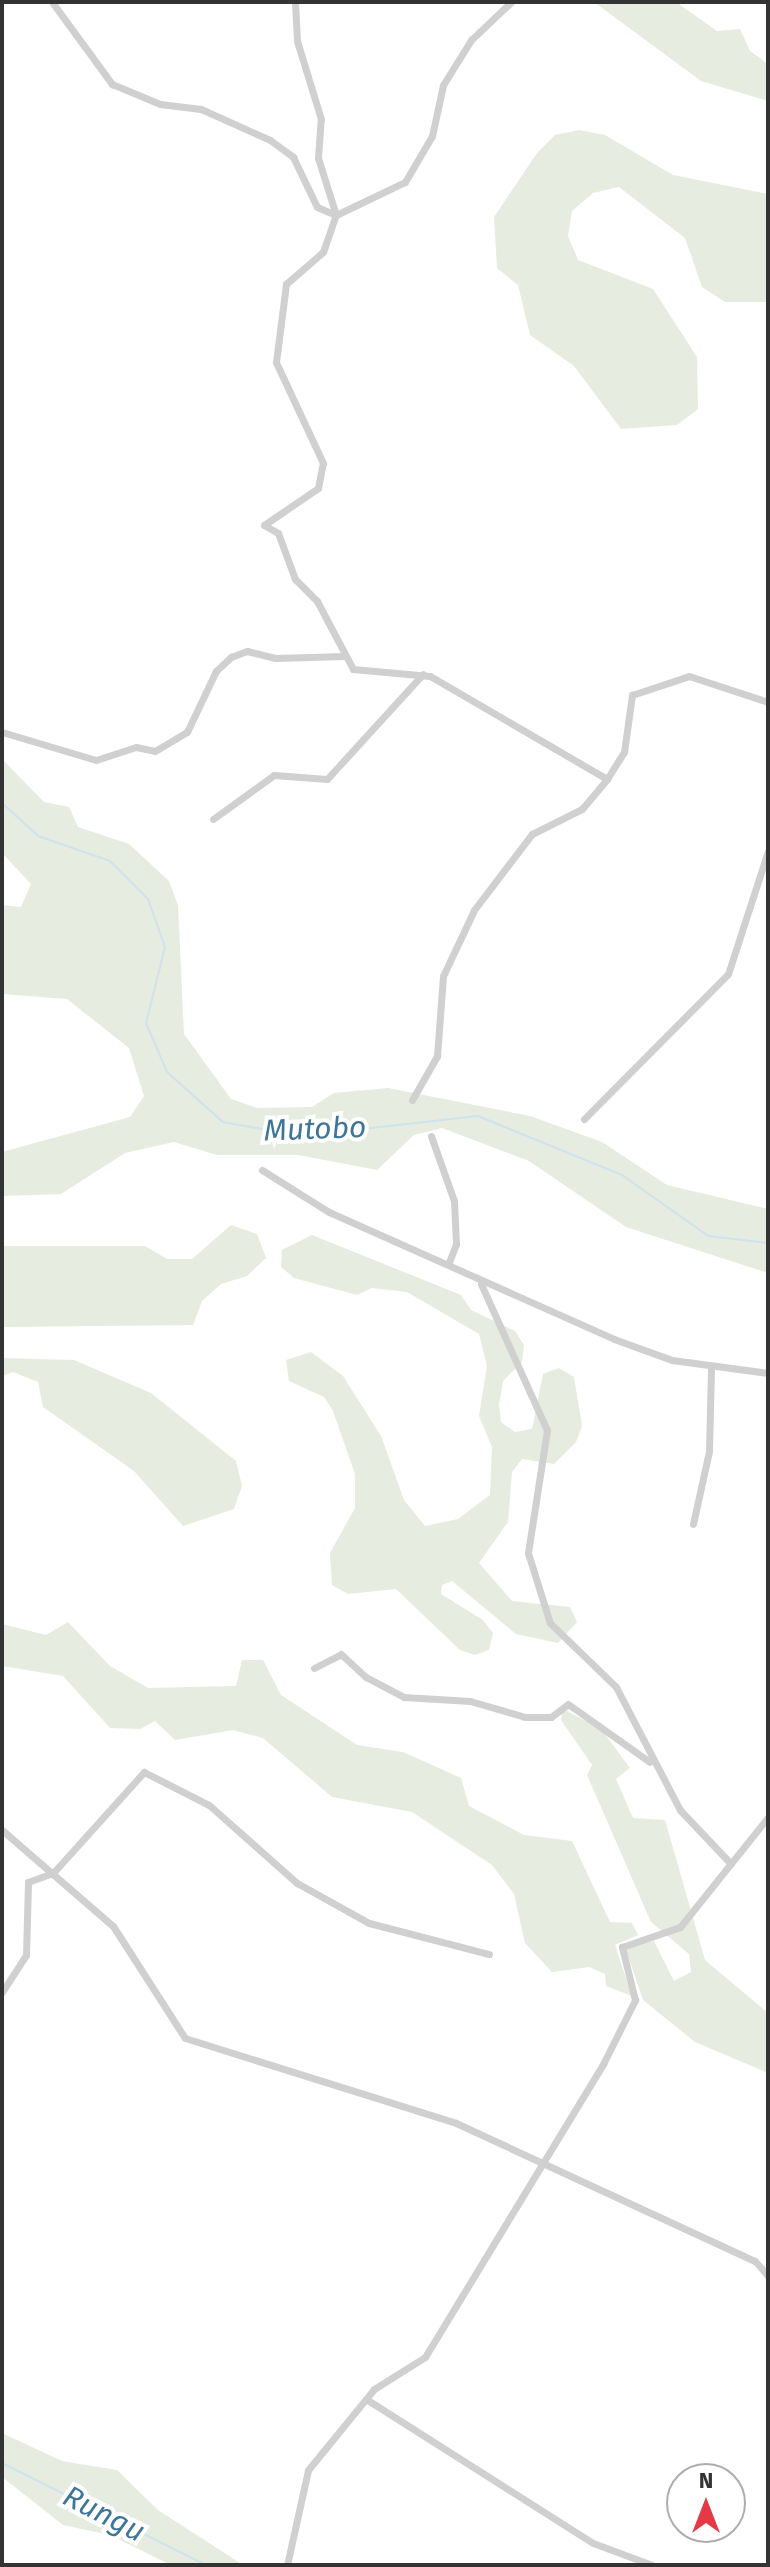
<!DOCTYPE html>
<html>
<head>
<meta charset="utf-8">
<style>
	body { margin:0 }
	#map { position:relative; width:770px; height:2567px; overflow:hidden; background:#fff; font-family:"Fira Sans",sans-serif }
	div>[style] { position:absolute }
	.green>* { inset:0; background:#e6ecdf }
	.stream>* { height:2px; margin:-1px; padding:0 1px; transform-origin:1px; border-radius:1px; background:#cfe2ee }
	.minor>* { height:7px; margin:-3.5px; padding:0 3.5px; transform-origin:3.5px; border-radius:3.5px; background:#d0d0d0 }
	span { translate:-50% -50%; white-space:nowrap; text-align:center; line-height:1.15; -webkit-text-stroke:8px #fff; paint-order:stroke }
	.water-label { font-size:30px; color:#3f7597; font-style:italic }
	.frame { position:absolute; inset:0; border:4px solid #333; pointer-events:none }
	.north { position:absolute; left:666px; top:2463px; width:80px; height:80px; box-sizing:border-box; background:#fff; border:2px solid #adadad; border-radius:50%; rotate:0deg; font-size:22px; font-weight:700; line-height:32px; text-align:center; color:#333 }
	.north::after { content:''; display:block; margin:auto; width:28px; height:36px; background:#e63946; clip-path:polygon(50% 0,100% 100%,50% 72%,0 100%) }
</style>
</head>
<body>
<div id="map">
	<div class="green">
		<div style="clip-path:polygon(594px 2px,676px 2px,717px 31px,740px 29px,750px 51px,768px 64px,768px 101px,701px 81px)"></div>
		<div style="clip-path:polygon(579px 130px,605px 135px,673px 175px,768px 194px,768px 302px,725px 302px,702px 287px,685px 238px,619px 187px,593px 193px,572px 211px,568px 236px,578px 260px,653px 289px,697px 357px,698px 409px,677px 425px,621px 429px,574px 366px,530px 335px,518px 285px,497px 268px,494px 217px,537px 153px,555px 135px)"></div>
		<div style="clip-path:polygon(2px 759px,44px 802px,69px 807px,78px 827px,129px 844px,169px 881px,178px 905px,184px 1034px,231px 1099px,257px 1108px,312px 1107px,334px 1093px,388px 1088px,530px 1116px,602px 1142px,667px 1185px,768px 1209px,768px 1273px,626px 1227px,529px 1161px,442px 1128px,414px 1135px,377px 1170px,298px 1155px,217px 1155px,174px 1142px,125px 1153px,61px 1194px,2px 1196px,2px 1152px,130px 1117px,144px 1096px,129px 1048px,67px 999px,2px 994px,2px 905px,21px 907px,31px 884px,2px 853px)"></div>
		<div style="clip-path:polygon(231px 1225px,257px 1234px,266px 1258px,247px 1276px,221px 1284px,202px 1301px,193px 1325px,2px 1327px,2px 1246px,145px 1246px,167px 1259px,192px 1259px)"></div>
		<div style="clip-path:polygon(312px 1235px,461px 1295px,471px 1310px,515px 1331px,524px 1345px,522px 1362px,503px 1381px,499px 1405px,501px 1422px,515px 1432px,532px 1429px,543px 1374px,559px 1368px,574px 1377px,582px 1426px,576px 1442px,554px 1464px,522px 1459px,512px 1472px,508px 1522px,479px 1563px,512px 1601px,570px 1607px,577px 1622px,558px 1643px,516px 1634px,452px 1581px,442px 1585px,441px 1594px,483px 1620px,493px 1633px,489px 1650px,475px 1655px,460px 1650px,396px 1589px,348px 1594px,332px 1585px,330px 1553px,355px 1508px,355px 1474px,333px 1411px,324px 1397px,289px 1381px,286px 1360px,311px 1352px,343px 1376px,381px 1436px,404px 1500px,425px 1526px,458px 1519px,490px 1495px,492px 1447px,479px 1416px,487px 1366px,479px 1334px,407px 1292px,372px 1288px,357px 1295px,294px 1278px,281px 1267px,282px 1250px)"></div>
		<div style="clip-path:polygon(2px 1358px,74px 1360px,151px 1393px,236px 1461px,242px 1486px,234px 1509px,183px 1526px,134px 1471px,43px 1407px,38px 1382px,13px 1372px,2px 1376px)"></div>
		<div style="clip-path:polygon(68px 1622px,110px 1666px,148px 1688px,236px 1686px,242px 1660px,263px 1660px,281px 1695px,357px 1745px,403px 1752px,461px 1778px,469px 1806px,524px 1835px,572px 1841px,610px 1922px,632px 1923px,638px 1935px,615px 1945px,632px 1996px,606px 1986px,605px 1974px,589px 1967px,552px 1972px,525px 1943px,514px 1894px,492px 1865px,412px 1812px,332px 1797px,263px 1738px,233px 1730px,175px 1740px,155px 1721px,140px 1729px,110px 1728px,63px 1676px,2px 1666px,2px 1624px,46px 1635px)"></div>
		<div style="clip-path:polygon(563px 1709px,601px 1729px,630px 1768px,616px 1779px,633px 1818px,665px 1820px,705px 1960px,768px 2013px,768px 2073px,695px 2042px,643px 2000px,625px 1947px,654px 1941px,674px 1981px,691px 1972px,689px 1954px,651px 1922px,587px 1775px,592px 1765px,561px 1720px)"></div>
		<div style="clip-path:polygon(2px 2433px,62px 2461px,117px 2470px,158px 2510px,243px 2565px,171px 2565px,110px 2535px,63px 2525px,2px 2477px)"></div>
	</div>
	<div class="stream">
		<div style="left:2px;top:803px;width:49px;rotate:42.5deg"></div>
		<div style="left:38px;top:836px;width:76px;rotate:19.1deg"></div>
		<div style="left:110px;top:861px;width:54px;rotate:45deg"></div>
		<div style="left:148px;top:899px;width:51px;rotate:70.5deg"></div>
		<div style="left:165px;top:947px;width:78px;rotate:104deg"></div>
		<div style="left:146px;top:1023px;width:53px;rotate:66.8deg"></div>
		<div style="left:167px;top:1072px;width:75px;rotate:41.8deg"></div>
		<div style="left:223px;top:1122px;width:78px;rotate:10.3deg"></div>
		<div style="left:300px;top:1136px;width:179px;rotate:-6.4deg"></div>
		<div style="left:478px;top:1116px;width:156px;rotate:22.3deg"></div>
		<div style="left:622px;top:1175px;width:105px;rotate:35.3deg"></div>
		<div style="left:708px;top:1236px;width:60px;rotate:6.7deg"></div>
		<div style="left:2px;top:2463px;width:228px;rotate:26.6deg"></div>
	</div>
	<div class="minor">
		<div style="left:52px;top:2px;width:102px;rotate:53.8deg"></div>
		<div style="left:112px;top:84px;width:52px;rotate:22.6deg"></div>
		<div style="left:160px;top:104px;width:41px;rotate:7deg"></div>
		<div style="left:201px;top:109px;width:76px;rotate:24.2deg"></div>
		<div style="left:270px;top:140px;width:29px;rotate:36deg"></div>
		<div style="left:293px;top:157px;width:55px;rotate:64.4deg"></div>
		<div style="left:317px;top:207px;width:21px;rotate:23deg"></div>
		<div style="left:336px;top:215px;width:76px;rotate:-25.6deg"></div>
		<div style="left:405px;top:182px;width:53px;rotate:-59.6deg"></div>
		<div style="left:432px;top:136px;width:52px;rotate:-77.8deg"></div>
		<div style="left:443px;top:85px;width:53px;rotate:-58.1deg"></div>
		<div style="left:471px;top:40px;width:55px;rotate:-43.5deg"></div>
		<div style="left:264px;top:525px;width:65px;rotate:-34.4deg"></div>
		<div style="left:318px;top:488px;width:25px;rotate:-79deg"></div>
		<div style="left:323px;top:463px;width:111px;rotate:-115deg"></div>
		<div style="left:276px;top:362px;width:79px;rotate:-82.7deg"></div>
		<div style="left:286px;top:284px;width:49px;rotate:-40.9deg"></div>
		<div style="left:323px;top:252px;width:39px;rotate:-71deg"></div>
		<div style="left:336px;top:215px;width:60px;rotate:-107.5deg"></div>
		<div style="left:318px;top:158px;width:39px;rotate:-86deg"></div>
		<div style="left:321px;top:119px;width:82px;rotate:-107.1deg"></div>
		<div style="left:297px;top:41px;width:39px;rotate:-93deg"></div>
		<div style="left:264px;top:525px;width:16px;rotate:30deg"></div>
		<div style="left:278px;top:533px;width:49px;rotate:69.7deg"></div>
		<div style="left:295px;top:579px;width:31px;rotate:45deg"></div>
		<div style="left:317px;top:601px;width:77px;rotate:62.1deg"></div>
		<div style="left:353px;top:669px;width:77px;rotate:5.2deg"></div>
		<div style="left:430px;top:676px;width:205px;rotate:30.2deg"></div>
		<div style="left:2px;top:732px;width:98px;rotate:16.6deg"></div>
		<div style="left:96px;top:760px;width:42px;rotate:-18deg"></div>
		<div style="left:136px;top:747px;width:19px;rotate:12deg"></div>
		<div style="left:155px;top:751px;width:37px;rotate:-31deg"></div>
		<div style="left:187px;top:732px;width:68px;rotate:-64.6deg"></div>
		<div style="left:216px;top:671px;width:21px;rotate:-43deg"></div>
		<div style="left:231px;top:657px;width:17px;rotate:-21deg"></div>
		<div style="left:247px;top:651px;width:29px;rotate:14deg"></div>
		<div style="left:275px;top:658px;width:70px;rotate:-1.6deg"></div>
		<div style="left:213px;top:819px;width:75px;rotate:-35.8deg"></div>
		<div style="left:274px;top:775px;width:53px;rotate:4.3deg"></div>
		<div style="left:327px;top:779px;width:142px;rotate:-47.6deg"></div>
		<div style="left:412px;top:1100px;width:51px;rotate:-60.4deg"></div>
		<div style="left:437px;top:1056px;width:80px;rotate:-85.7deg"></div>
		<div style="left:443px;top:976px;width:73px;rotate:-64.8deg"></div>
		<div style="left:474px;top:910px;width:96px;rotate:-52.7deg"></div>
		<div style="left:532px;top:834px;width:56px;rotate:-26.6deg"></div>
		<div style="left:582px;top:809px;width:39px;rotate:-50deg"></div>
		<div style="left:607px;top:779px;width:32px;rotate:-58deg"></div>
		<div style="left:624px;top:752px;width:58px;rotate:-82deg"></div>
		<div style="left:632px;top:695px;width:60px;rotate:-18.4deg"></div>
		<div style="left:689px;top:676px;width:83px;rotate:18.2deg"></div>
		<div style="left:584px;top:1119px;width:204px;rotate:-45.2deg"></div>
		<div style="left:728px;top:974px;width:129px;rotate:-72deg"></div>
		<div style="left:431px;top:1136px;width:69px;rotate:70.5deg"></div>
		<div style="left:454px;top:1201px;width:43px;rotate:87.3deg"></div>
		<div style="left:456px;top:1244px;width:22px;rotate:111deg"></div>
		<div style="left:262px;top:1170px;width:79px;rotate:32.1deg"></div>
		<div style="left:329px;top:1212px;width:312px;rotate:24deg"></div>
		<div style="left:614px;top:1339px;width:62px;rotate:19.9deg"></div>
		<div style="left:672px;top:1360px;width:97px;rotate:7.7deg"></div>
		<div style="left:481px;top:1284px;width:160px;rotate:65.7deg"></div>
		<div style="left:547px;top:1430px;width:124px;rotate:98.8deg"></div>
		<div style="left:528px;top:1553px;width:73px;rotate:72.6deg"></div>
		<div style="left:550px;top:1623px;width:92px;rotate:44.1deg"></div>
		<div style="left:616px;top:1687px;width:139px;rotate:62.5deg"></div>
		<div style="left:680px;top:1810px;width:74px;rotate:46.6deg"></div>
		<div style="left:693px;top:1524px;width:75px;rotate:-77.6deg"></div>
		<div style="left:709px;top:1451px;width:83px;rotate:-88.6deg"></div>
		<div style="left:314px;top:1668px;width:30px;rotate:-27deg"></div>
		<div style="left:341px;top:1654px;width:34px;rotate:43deg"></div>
		<div style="left:366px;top:1677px;width:43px;rotate:27.8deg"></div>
		<div style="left:404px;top:1697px;width:66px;rotate:3.5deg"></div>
		<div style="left:470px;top:1701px;width:57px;rotate:16.2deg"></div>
		<div style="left:525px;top:1717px;width:26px"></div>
		<div style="left:551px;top:1717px;width:21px;rotate:-37deg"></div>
		<div style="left:568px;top:1704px;width:100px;rotate:35.3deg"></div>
		<div style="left:2px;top:1830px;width:147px;rotate:40.9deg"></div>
		<div style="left:113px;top:1926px;width:133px;rotate:57.3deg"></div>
		<div style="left:185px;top:2038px;width:284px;rotate:17.4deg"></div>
		<div style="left:456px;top:2123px;width:329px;rotate:24.8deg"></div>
		<div style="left:755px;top:2261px;width:20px;rotate:49deg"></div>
		<div style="left:2px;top:1992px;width:44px;rotate:-57deg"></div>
		<div style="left:26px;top:1955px;width:73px;rotate:-88.4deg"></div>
		<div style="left:28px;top:1882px;width:27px;rotate:-20deg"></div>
		<div style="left:53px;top:1873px;width:136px;rotate:-48deg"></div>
		<div style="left:144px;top:1772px;width:73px;rotate:26.9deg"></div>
		<div style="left:209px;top:1805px;width:118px;rotate:41.6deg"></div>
		<div style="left:297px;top:1883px;width:82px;rotate:29.1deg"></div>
		<div style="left:369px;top:1923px;width:124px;rotate:14.5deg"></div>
		<div style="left:366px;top:2399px;width:269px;rotate:32.4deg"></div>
		<div style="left:593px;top:2543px;width:63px;rotate:20.4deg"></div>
		<div style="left:287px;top:2565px;width:97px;rotate:-77.5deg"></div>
		<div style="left:308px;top:2470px;width:104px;rotate:-50.8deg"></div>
		<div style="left:374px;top:2389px;width:60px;rotate:-32.1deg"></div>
		<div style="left:425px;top:2357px;width:343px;rotate:-58.7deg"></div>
		<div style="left:603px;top:2064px;width:72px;rotate:-63.4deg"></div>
		<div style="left:635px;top:2000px;width:55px;rotate:-103.8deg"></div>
		<div style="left:622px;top:1947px;width:61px;rotate:-19deg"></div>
		<div style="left:680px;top:1927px;width:141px;rotate:-51.3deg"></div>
	</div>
	<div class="water-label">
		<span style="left:315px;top:1129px;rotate:-2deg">Mutobo</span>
		<span style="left:104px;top:2514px;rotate:27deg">Rungu</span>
	</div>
	<div class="frame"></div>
	<div class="north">N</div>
</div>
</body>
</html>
